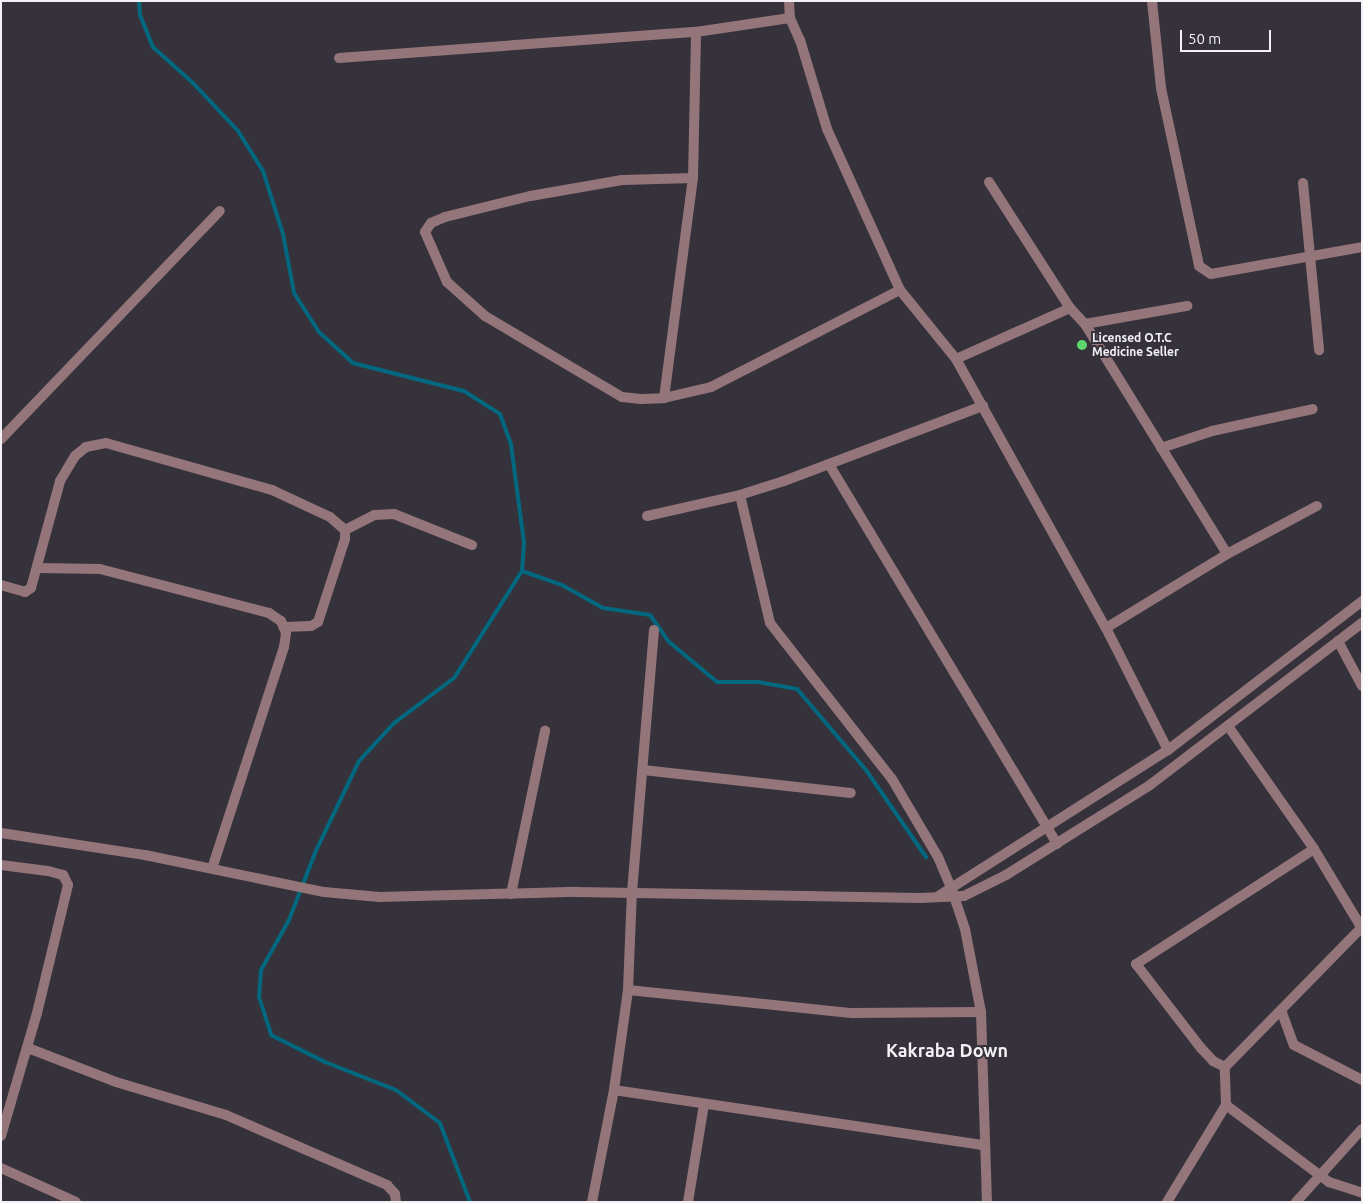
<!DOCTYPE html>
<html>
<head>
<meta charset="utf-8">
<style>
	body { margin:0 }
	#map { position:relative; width:1363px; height:1203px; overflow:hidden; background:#36323b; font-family:Ubuntu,sans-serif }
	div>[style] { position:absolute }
	.stream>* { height:4px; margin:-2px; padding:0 2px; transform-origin:2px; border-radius:2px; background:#01687f }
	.minor>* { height:10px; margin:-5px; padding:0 5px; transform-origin:5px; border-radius:5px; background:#93757a }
	.tertiary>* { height:10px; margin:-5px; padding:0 5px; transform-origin:5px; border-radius:5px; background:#93757a }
	.dots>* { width:14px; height:14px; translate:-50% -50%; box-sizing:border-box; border:2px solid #36323b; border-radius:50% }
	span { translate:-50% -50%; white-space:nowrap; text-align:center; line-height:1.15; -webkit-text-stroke:4px #36323b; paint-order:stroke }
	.poi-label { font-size:12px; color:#f3f1f6; font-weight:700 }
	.left { translate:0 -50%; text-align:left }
	.district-label { font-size:18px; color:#f3f1f6; font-weight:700 }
	.frame { position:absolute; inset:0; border:2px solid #f3f1f6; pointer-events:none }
	.scale { position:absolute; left:1180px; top:30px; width:91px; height:22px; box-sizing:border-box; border:2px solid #f3f1f6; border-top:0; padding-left:6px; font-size:15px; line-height:18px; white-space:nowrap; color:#f3f1f6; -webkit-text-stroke:4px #36323b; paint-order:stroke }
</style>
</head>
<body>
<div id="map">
	<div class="stream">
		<div style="left:139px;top:1px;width:14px;rotate:86deg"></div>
		<div style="left:140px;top:15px;width:35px;rotate:68deg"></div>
		<div style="left:153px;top:47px;width:54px;rotate:42deg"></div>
		<div style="left:193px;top:83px;width:66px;rotate:46.8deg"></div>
		<div style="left:238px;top:131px;width:47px;rotate:58deg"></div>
		<div style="left:263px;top:171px;width:66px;rotate:72.4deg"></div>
		<div style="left:283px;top:234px;width:60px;rotate:79.4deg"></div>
		<div style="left:294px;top:293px;width:46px;rotate:57.3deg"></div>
		<div style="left:319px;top:332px;width:46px;rotate:42.4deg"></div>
		<div style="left:353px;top:363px;width:114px;rotate:14.2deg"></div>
		<div style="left:464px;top:391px;width:43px;rotate:32.6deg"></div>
		<div style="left:500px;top:414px;width:33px;rotate:70deg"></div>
		<div style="left:511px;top:445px;width:99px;rotate:82.4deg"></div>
		<div style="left:524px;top:543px;width:28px;rotate:94deg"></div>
		<div style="left:522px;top:571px;width:127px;rotate:122.4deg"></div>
		<div style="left:454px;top:678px;width:75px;rotate:143.1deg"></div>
		<div style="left:394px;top:723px;width:52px;rotate:132.6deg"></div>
		<div style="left:359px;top:761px;width:102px;rotate:115.6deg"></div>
		<div style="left:315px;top:853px;width:72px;rotate:111.2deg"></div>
		<div style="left:289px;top:920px;width:57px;rotate:119.2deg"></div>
		<div style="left:261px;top:970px;width:27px;rotate:94deg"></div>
		<div style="left:259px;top:997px;width:40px;rotate:72deg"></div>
		<div style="left:271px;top:1035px;width:60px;rotate:26.6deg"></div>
		<div style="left:325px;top:1062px;width:76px;rotate:21.5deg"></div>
		<div style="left:396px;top:1090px;width:55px;rotate:36.9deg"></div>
		<div style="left:440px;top:1123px;width:85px;rotate:69.2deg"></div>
		<div style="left:522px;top:571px;width:42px;rotate:19.3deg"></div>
		<div style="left:562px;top:585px;width:47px;rotate:29.3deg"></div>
		<div style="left:603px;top:608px;width:48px;rotate:8.5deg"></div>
		<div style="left:650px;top:615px;width:32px;rotate:55deg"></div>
		<div style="left:668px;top:641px;width:64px;rotate:39.9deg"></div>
		<div style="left:717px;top:682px;width:41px"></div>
		<div style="left:758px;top:682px;width:40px;rotate:10deg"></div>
		<div style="left:797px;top:689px;width:106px;rotate:49.6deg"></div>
		<div style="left:866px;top:770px;width:106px;rotate:55.4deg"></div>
	</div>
	<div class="minor">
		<div style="left:789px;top:1px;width:17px;rotate:87deg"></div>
		<div style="left:1152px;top:1px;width:87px;rotate:84.1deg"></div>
		<div style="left:1161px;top:88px;width:182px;rotate:77.9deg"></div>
		<div style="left:1199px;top:266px;width:14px;rotate:34deg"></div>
		<div style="left:1211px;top:274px;width:153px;rotate:-10.1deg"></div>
		<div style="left:339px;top:58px;width:358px;rotate:-4.2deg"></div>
		<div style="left:696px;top:32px;width:95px;rotate:-8.5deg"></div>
		<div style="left:790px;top:18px;width:24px;rotate:66deg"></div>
		<div style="left:800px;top:40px;width:93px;rotate:73.1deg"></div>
		<div style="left:827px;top:129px;width:177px;rotate:65.6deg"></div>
		<div style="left:900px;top:290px;width:89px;rotate:50.9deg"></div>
		<div style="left:956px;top:359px;width:308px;rotate:60.9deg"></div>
		<div style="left:1106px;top:628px;width:137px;rotate:63.1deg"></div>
		<div style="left:693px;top:178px;width:71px;rotate:178.4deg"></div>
		<div style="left:622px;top:180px;width:93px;rotate:170.1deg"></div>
		<div style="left:530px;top:196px;width:88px;rotate:166.1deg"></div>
		<div style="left:445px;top:217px;width:15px;rotate:157deg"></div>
		<div style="left:431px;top:223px;width:11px;rotate:124deg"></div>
		<div style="left:425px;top:232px;width:55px;rotate:66.3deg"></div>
		<div style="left:447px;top:282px;width:51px;rotate:41.8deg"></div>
		<div style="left:485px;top:316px;width:159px;rotate:30.6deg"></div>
		<div style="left:622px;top:397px;width:19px;rotate:6deg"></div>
		<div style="left:641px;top:399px;width:23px;rotate:-2deg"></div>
		<div style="left:664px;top:398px;width:48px;rotate:-13.2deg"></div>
		<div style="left:711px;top:387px;width:212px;rotate:-27.2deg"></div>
		<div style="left:989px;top:182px;width:150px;rotate:57.3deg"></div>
		<div style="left:1070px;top:308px;width:22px;rotate:47deg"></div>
		<div style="left:1085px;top:324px;width:270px;rotate:58.3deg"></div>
		<div style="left:1303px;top:183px;width:168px;rotate:84.5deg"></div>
		<div style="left:1085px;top:324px;width:104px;rotate:-10deg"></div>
		<div style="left:956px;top:359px;width:125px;rotate:-24.1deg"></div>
		<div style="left:664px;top:398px;width:222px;rotate:-82.5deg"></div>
		<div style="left:693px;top:178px;width:146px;rotate:-88.8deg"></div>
		<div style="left:1px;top:439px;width:316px;rotate:-46.2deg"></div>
		<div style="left:1161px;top:448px;width:54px;rotate:-18.4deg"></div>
		<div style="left:1212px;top:431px;width:103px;rotate:-12.3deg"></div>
		<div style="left:830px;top:466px;width:441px;rotate:59deg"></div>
		<div style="left:740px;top:495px;width:131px;rotate:76.8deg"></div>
		<div style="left:770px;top:623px;width:198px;rotate:52deg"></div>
		<div style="left:892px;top:779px;width:91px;rotate:59.5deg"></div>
		<div style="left:938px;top:857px;width:33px;rotate:67deg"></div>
		<div style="left:951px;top:887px;width:44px;rotate:71.6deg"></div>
		<div style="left:965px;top:929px;width:85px;rotate:79.1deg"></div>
		<div style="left:981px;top:1012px;width:190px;rotate:88.2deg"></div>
		<div style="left:647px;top:516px;width:95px;rotate:-12.7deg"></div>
		<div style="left:740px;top:495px;width:46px;rotate:-17.7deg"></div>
		<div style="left:784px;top:481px;width:213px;rotate:-20.7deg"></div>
		<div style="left:345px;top:530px;width:33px;rotate:-27deg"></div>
		<div style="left:374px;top:515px;width:20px;rotate:-3deg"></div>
		<div style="left:394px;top:514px;width:84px;rotate:21.7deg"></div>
		<div style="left:38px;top:568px;width:62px;rotate:0.9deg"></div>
		<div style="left:100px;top:569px;width:175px;rotate:14.6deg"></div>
		<div style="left:269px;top:613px;width:14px;rotate:34deg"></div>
		<div style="left:281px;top:621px;width:13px;rotate:67deg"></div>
		<div style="left:286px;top:633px;width:14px;rotate:98deg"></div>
		<div style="left:284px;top:647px;width:232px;rotate:108deg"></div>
		<div style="left:1px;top:585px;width:25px;rotate:16deg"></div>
		<div style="left:25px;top:592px;width:7px;rotate:-34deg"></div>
		<div style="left:31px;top:588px;width:111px;rotate:-74.8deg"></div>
		<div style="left:60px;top:481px;width:29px;rotate:-59deg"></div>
		<div style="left:75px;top:456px;width:14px;rotate:-39deg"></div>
		<div style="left:86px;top:447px;width:20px;rotate:-11deg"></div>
		<div style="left:106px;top:443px;width:173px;rotate:15.8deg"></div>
		<div style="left:272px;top:490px;width:64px;rotate:25deg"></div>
		<div style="left:330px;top:517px;width:20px;rotate:41deg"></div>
		<div style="left:345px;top:530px;width:9px;rotate:90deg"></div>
		<div style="left:345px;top:539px;width:87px;rotate:108deg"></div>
		<div style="left:318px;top:622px;width:8px;rotate:150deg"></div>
		<div style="left:311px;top:626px;width:27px;rotate:178deg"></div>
		<div style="left:1106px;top:628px;width:142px;rotate:-31.4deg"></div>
		<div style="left:1227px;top:554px;width:102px;rotate:-28.1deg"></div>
		<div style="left:1338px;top:641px;width:51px;rotate:61.9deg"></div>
		<div style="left:1228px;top:726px;width:150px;rotate:55deg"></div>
		<div style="left:1314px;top:849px;width:91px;rotate:58.9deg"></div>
		<div style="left:643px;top:770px;width:209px;rotate:6.3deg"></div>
		<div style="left:1314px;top:849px;width:212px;rotate:147.1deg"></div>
		<div style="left:1136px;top:964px;width:106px;rotate:52.3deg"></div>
		<div style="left:1201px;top:1048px;width:18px;rotate:47deg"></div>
		<div style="left:1213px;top:1061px;width:13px;rotate:27deg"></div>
		<div style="left:1225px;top:1067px;width:196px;rotate:-45.6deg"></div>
		<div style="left:1px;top:865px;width:47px;rotate:7.3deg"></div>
		<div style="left:48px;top:871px;width:16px;rotate:15deg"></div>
		<div style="left:63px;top:875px;width:11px;rotate:63deg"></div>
		<div style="left:68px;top:885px;width:132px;rotate:103.6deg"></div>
		<div style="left:37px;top:1013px;width:128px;rotate:106.3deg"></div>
		<div style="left:511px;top:894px;width:167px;rotate:-78.2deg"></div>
		<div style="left:628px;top:990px;width:225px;rotate:5.9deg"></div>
		<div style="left:852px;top:1013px;width:129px;rotate:-0.4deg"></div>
		<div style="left:1281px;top:1010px;width:37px;rotate:70deg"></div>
		<div style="left:1294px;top:1045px;width:76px;rotate:27.2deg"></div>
		<div style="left:28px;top:1048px;width:94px;rotate:21.1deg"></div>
		<div style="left:116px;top:1082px;width:115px;rotate:16.7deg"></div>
		<div style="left:226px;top:1115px;width:176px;rotate:23.5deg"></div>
		<div style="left:387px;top:1185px;width:12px;rotate:48deg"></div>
		<div style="left:395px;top:1194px;width:8px;rotate:83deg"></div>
		<div style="left:614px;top:1090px;width:374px;rotate:8.5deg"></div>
		<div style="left:1226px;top:1105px;width:129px;rotate:36.8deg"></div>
		<div style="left:1329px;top:1182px;width:35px;rotate:18deg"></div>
		<div style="left:1px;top:1168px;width:82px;rotate:24.4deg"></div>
		<div style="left:592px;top:1202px;width:114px;rotate:-78.9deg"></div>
		<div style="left:614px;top:1090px;width:101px;rotate:-82deg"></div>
		<div style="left:628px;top:990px;width:98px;rotate:-87.7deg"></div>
		<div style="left:632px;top:892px;width:263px;rotate:-85.2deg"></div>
		<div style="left:688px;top:1202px;width:99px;rotate:-80.7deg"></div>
		<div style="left:1167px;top:1202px;width:114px;rotate:-58.7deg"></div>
		<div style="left:1226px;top:1105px;width:38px;rotate:-92deg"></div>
		<div style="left:1296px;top:1202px;width:98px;rotate:-47.9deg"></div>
	</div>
	<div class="tertiary">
		<div style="left:1px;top:833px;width:146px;rotate:8.7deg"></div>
		<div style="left:145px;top:855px;width:183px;rotate:11.7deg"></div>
		<div style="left:324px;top:892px;width:56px;rotate:5.1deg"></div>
		<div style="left:380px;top:897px;width:197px;rotate:-1.5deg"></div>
		<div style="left:577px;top:892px;width:343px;rotate:1deg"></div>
		<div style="left:920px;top:898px;width:44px;rotate:-2.6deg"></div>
		<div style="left:964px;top:896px;width:47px;rotate:-26.6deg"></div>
		<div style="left:1006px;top:875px;width:170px;rotate:-32deg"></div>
		<div style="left:1150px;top:785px;width:267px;rotate:-37.4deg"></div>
		<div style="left:937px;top:897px;width:274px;rotate:-32.5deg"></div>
		<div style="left:1168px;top:750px;width:245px;rotate:-37.5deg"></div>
	</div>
	<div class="dots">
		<div style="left:1082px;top:345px;background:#5ed56c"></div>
	</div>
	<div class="poi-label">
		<span class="left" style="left:1092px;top:345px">Licensed O.T.C<br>Medicine Seller</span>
	</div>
	<div class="district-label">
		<span style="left:947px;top:1050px">Kakraba Down</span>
	</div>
	<div class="frame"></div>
	<div class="scale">50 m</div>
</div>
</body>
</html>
